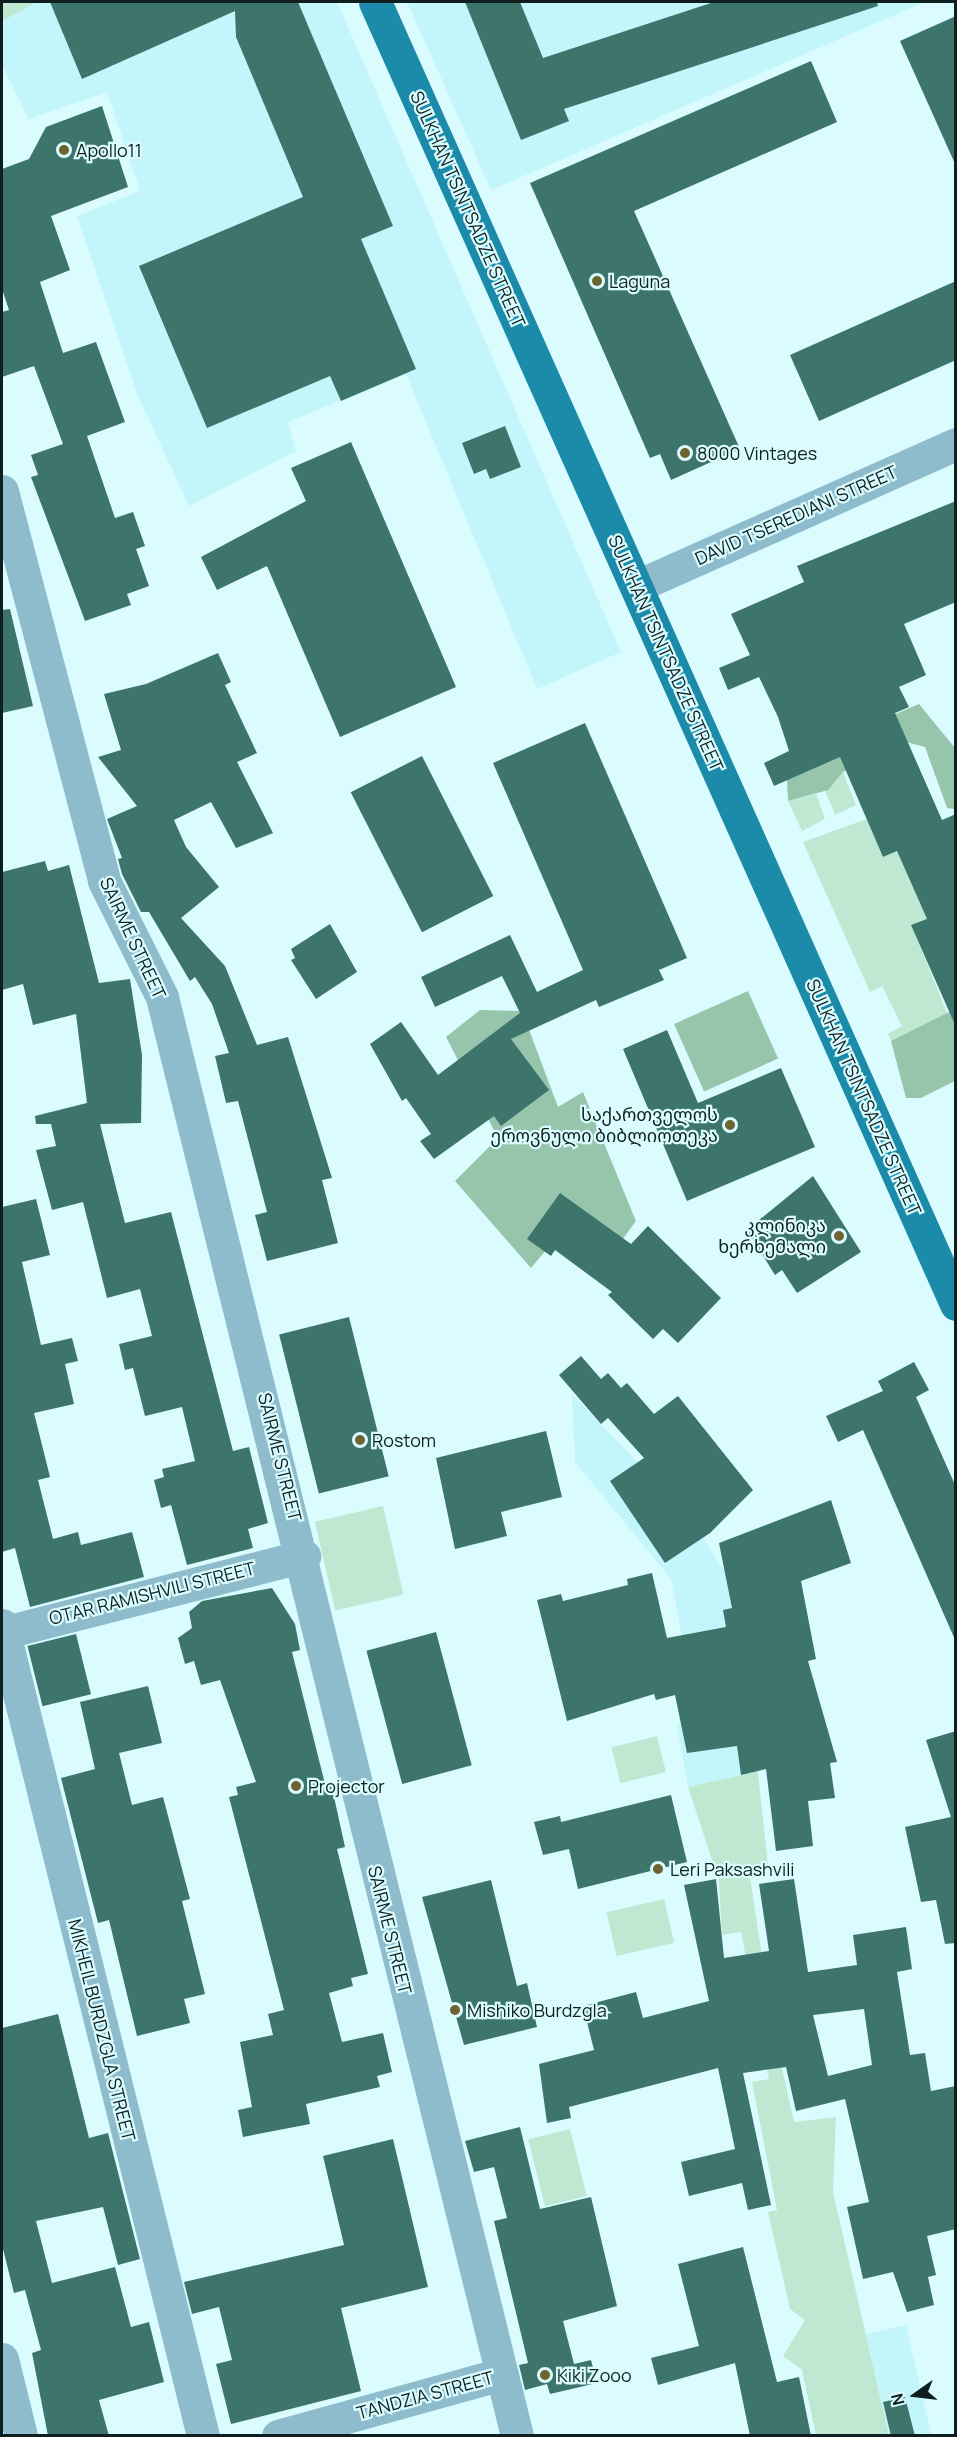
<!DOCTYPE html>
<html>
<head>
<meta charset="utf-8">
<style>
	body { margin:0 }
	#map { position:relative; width:957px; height:2437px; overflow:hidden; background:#dbfcff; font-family:Manrope,"Noto Sans Georgian",sans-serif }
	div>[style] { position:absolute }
	.built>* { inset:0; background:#c2f6fa; transform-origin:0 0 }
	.green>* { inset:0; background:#bfe8d2; transform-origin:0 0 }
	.forest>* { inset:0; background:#96c5ac; transform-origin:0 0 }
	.building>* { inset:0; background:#3d746b; transform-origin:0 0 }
	.minor>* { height:33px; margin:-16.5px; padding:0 16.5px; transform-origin:16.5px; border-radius:16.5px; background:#8ebccd }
	.major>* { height:33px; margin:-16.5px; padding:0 16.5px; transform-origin:16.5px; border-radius:16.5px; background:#1c8baa }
	.dots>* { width:16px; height:16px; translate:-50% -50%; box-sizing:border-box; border:3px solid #dbfcff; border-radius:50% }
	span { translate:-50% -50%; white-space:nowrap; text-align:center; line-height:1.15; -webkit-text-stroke:4.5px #dbfcff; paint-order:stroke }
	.poi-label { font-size:18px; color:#0f1f20 }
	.left { translate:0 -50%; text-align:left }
	.right { translate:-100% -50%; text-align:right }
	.street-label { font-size:18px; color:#0f1f20 }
	.frame { position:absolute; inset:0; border:3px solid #0f1f20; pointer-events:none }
	.north { position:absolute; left:885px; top:2365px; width:60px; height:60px; -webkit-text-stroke:4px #dbfcff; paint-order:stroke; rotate:256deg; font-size:16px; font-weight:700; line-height:24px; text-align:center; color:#0f1f20 }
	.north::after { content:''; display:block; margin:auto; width:21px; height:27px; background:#0f1f20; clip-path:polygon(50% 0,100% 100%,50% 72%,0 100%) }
</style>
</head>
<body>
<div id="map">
	<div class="built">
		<div style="clip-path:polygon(2px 2px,337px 2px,621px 652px,537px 689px,406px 374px,288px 422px,296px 451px,189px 506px,138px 396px,77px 216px,140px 191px,107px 92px,29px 119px,2px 65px)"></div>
		<div style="clip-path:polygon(407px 2px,925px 2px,491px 190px)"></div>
		<div style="clip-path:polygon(572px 1395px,685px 1510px,731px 1581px,742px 1775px,688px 1787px,677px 1727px,695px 1707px,671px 1579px,575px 1462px)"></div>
		<div style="left:906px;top:2325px;width:113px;height:41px;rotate:77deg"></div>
	</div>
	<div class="green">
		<div style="clip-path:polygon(2px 2px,37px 2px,2px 21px)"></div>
		<div style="clip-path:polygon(843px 772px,856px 805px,835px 815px,825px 791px)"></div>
		<div style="clip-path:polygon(816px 794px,825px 819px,802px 831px,788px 801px)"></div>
		<div style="clip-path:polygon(867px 819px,883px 857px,897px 851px,927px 919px,912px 926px,947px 1013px,891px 1041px,888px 1034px,902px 1026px,882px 986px,870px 992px,803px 842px)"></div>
		<div style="left:383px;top:1506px;width:91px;height:70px;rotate:77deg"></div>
		<div style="clip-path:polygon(750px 1702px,768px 1865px,749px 1871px,773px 2028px,794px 2122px,836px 2117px,833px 2192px,889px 2435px,816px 2435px,802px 2370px,783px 2356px,805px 2320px,790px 2309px,768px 2212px,777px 2210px,752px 2082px,769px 2079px,741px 1932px,722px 1935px,719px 1881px,688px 1787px,742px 1775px)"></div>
		<div style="left:657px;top:1736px;width:37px;height:47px;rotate:76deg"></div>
		<div style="left:664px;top:1899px;width:45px;height:59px;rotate:77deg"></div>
		<div style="left:570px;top:2129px;width:69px;height:43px;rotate:76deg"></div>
	</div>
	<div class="forest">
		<div style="clip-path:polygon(919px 704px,955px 748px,955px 809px,947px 808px,925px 747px,906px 742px,843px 772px,828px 790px,788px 801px,787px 780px,821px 765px,814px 749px)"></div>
		<div style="left:748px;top:991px;width:74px;height:81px;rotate:66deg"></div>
		<div style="clip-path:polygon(955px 1009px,955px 1081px,921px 1098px,906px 1098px,891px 1041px)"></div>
		<div style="clip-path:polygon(480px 1010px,522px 1011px,558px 1107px,583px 1092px,636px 1221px,622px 1240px,579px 1211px,531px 1268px,455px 1181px,498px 1138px,446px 1037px)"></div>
	</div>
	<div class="building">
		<div style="clip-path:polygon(50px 2px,298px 2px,393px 226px,361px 239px,416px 369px,341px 401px,330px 376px,207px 428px,139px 266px,303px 197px,236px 37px,235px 11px,82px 79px)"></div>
		<div style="clip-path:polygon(465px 2px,520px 2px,543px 58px,714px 2px,877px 2px,878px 6px,564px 109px,569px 121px,521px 140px)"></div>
		<div style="clip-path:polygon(956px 16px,956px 166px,900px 41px)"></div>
		<div style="clip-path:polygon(811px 61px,837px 122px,634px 211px,740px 449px,671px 480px,660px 454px,650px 458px,530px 183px)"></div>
		<div style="clip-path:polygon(102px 106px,128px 187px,51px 216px,70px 270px,40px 282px,63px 353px,96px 342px,125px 422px,87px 436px,115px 518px,133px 512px,145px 546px,136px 549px,149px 586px,127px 594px,131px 605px,85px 621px,31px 477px,38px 475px,31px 455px,63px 444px,34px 366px,2px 377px,2px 312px,9px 310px,2px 289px,2px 169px,29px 159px,46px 127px)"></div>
		<div style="clip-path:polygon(956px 281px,956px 360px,819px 421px,790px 355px)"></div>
		<div style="clip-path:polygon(505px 426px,521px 467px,490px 479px,486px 469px,474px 474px,462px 443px)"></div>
		<div style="clip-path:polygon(351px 442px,456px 687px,340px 737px,267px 566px,217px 590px,201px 557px,306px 501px,291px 468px)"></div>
		<div style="clip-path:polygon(956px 501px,956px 602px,904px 624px,926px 675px,899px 687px,909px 707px,895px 713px,942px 820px,956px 814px,956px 1027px,911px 925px,927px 919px,897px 851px,883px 857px,840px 757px,774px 786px,764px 763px,789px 751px,778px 717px,759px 677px,728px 690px,719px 668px,750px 655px,731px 614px,804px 582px,797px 566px)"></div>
		<div style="clip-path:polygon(10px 609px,33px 706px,2px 713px,2px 610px)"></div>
		<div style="clip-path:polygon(218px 653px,231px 682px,225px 685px,257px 753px,237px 762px,273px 833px,236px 848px,211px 802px,174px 820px,186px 847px,219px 887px,181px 918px,225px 966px,257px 1045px,288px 1037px,332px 1178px,322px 1180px,338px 1243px,267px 1261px,255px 1215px,267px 1212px,238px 1101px,226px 1103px,215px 1056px,229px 1053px,212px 1004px,195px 977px,190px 981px,149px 912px,141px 912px,122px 874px,118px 859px,122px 858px,107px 819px,137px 806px,98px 757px,121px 750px,104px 694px,146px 684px)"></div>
		<div style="clip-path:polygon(585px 723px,687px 958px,659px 970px,664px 980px,599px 1007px,596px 1000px,511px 1039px,549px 1090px,501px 1126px,494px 1116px,434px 1159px,420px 1141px,431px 1134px,406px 1098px,402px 1101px,370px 1044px,401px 1022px,438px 1075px,520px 1013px,502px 976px,435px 1007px,421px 977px,510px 935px,537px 992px,583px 970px,493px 763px)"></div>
		<div style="left:422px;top:756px;width:157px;height:80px;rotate:63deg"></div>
		<div style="clip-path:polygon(45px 861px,48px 871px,69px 865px,99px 983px,130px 979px,142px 1055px,141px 1123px,100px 1124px,125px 1223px,171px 1212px,233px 1451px,249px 1447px,268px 1523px,248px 1529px,253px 1548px,187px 1565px,171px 1505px,161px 1508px,154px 1480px,164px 1477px,162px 1469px,195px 1461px,182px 1407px,145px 1416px,133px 1368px,125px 1370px,119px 1344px,152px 1336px,140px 1289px,107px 1298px,83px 1202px,52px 1210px,36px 1150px,56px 1146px,51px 1124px,36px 1124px,35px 1116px,87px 1103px,76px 1014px,33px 1025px,23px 984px,2px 990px,2px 872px)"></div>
		<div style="clip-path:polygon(330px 924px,357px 972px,316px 999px,291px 960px,295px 958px,291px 949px)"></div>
		<div style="clip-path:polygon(667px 1030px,698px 1103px,781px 1068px,815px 1147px,687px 1201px,623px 1049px)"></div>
		<div style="clip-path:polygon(813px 1176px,861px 1252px,797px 1293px,782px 1270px,775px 1275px,747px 1230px)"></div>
		<div style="clip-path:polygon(560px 1193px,631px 1244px,648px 1226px,721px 1298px,678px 1343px,663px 1329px,653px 1339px,608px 1295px,612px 1292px,555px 1250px,551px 1256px,527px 1239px)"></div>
		<div style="clip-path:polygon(36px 1199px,50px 1255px,22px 1262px,41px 1345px,72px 1338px,78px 1361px,65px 1364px,74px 1404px,34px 1413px,50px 1477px,38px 1480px,53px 1539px,78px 1532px,81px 1545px,132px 1532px,144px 1577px,30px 1607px,15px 1548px,2px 1552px,2px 1207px)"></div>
		<div style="left:349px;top:1317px;width:164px;height:72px;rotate:76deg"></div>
		<div style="clip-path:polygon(581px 1356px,601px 1379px,608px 1373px,621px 1388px,627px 1383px,654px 1414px,678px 1396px,753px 1490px,710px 1533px,665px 1563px,610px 1481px,644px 1458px,608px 1418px,601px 1424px,559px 1375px)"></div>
		<div style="clip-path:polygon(914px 1362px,929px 1390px,916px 1397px,956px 1487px,956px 1642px,863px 1430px,838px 1442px,826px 1416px,883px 1391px,878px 1381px)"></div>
		<div style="clip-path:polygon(546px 1431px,562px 1497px,501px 1512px,507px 1536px,455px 1549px,436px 1458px)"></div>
		<div style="clip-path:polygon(831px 1500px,851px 1563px,801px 1581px,816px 1659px,808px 1661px,837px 1762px,830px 1763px,835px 1798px,808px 1801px,813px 1846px,776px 1851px,766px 1769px,741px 1775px,737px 1746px,687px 1753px,675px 1695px,656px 1700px,654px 1694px,567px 1721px,537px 1600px,561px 1594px,563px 1601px,628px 1585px,627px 1579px,652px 1573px,667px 1638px,726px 1627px,723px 1610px,732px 1608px,719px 1543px)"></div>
		<div style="clip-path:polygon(272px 1588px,295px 1624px,300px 1650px,292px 1652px,325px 1784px,331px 1783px,345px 1847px,337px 1849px,368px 1974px,351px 1978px,353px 1986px,329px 1993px,342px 2042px,383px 2033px,392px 2072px,377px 2076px,380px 2087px,306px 2104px,310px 2124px,243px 2137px,238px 2110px,252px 2107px,240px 2042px,273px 2035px,268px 2014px,284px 2010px,229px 1797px,238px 1795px,236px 1787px,256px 1782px,220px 1680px,201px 1685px,194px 1661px,185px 1664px,178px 1638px,192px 1628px,189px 1612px,202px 1601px)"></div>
		<div style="left:436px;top:1632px;width:138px;height:72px;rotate:75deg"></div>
		<div style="left:76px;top:1634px;width:62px;height:50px;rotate:76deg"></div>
		<div style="clip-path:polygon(148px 1686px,162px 1743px,119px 1753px,132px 1805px,163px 1797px,190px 1899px,182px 1901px,205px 1994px,184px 1999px,190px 2023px,137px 2036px,109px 1920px,98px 1923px,61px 1778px,95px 1769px,80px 1702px)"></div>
		<div style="clip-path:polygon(956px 1731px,956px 1943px,945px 1944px,936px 1900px,921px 1902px,905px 1827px,951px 1817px,926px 1740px)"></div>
		<div style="clip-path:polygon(671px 1795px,687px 1862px,578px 1889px,569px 1849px,543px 1855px,534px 1822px,560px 1816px,561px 1822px)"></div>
		<div style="clip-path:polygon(evenodd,716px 1879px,724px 1958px,769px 1951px,759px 1884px,794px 1879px,808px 1972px,857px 1965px,853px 1935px,906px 1927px,912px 1969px,897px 1972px,910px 2055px,925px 2053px,931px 2091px,956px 2086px,956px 2229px,927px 2236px,936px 2275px,928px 2277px,934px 2305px,907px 2312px,893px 2272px,863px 2279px,847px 2207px,869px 2202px,845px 2099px,796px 2111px,786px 2067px,743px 2073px,771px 2205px,748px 2210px,742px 2183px,689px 2196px,681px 2162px,735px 2149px,718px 2068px,569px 2107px,571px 2118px,547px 2123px,539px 2064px,594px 2050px,583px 2006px,636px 1992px,643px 2018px,709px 2001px,684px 1885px,716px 1879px,864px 2009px,872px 2065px,828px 2076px,813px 2015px,864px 2009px)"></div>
		<div style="clip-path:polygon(491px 1880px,517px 1986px,527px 1983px,537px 2027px,464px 2045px,422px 1897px)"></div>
		<div style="clip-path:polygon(58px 2014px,89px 2138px,108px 2133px,140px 2259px,118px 2265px,103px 2207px,36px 2221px,52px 2283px,115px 2267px,131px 2327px,149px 2322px,164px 2382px,99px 2400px,109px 2436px,48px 2436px,32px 2353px,41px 2350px,25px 2290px,14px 2293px,2px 2245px,2px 2028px)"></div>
		<div style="clip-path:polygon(520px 2127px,540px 2209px,591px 2197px,617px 2306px,563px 2321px,574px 2364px,591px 2360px,597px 2383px,550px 2394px,547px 2384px,525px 2390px,519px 2365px,528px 2363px,494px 2221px,507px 2218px,494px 2167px,474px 2172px,465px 2141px)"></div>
		<div style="clip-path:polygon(393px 2139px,428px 2287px,341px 2308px,361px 2391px,231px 2424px,216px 2364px,232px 2360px,219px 2307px,192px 2314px,184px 2282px,344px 2245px,323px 2156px)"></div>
		<div style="clip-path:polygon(743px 2247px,777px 2382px,799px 2377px,811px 2436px,750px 2436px,735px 2363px,658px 2385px,651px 2358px,699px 2346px,678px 2264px)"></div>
		<div style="clip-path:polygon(905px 2397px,915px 2436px,891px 2436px,883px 2402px)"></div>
	</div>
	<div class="minor">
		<div style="left:2px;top:491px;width:403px;rotate:75.3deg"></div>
		<div style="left:104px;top:881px;width:130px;rotate:63.4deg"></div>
		<div style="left:162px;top:997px;width:1482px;rotate:76.14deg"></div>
		<div style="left:637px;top:586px;width:349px;rotate:-24deg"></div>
		<div style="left:2px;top:1625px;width:836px;rotate:76.08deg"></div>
		<div style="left:2px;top:1633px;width:312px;rotate:-14.3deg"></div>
		<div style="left:2px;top:2359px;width:79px;rotate:76.1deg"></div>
		<div style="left:278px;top:2436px;width:232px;rotate:-15.5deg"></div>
	</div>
	<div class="major">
		<div style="left:375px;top:2px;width:1426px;rotate:65.95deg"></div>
	</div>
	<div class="dots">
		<div style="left:64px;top:150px;background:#6d6431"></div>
		<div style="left:597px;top:281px;background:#6d6431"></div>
		<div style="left:685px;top:453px;background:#6d6431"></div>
		<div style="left:730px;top:1125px;background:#6d6431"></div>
		<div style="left:839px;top:1236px;background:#6d6431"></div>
		<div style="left:360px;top:1440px;background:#6d6431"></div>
		<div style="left:296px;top:1786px;background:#6d6431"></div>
		<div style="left:658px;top:1869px;background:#6d6431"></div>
		<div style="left:455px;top:2010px;background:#6d6431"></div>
		<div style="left:545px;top:2375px;background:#6d6431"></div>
	</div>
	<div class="poi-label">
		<span class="left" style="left:76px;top:150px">Apollo11</span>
		<span class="left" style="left:609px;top:281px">Laguna</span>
		<span class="left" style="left:697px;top:453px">8000 Vintages</span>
		<span class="right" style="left:718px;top:1125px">საქართველოს<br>ეროვნული ბიბლიოთეკა</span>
		<span class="right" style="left:826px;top:1236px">კლინიკა<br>ხერხემალი</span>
		<span class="left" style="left:372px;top:1440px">Rostom</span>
		<span class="left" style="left:308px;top:1786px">Projector</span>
		<span class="left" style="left:670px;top:1869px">Leri Paksashvili</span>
		<span class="left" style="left:467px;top:2010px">Mishiko Burdzgla</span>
		<span class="left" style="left:557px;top:2375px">Kiki Zooo</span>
	</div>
	<div class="street-label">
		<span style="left:468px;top:209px;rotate:66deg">SULKHAN TSINTSADZE STREET</span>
		<span style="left:796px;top:515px;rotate:-24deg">DAVID TSEREDIANI STREET</span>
		<span style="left:666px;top:653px;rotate:66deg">SULKHAN TSINTSADZE STREET</span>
		<span style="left:133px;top:938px;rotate:65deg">SAIRME STREET</span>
		<span style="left:864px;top:1097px;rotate:66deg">SULKHAN TSINTSADZE STREET</span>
		<span style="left:280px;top:1457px;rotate:76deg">SAIRME STREET</span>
		<span style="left:152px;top:1593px;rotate:-14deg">OTAR RAMISHVILI STREET</span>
		<span style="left:390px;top:1930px;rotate:76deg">SAIRME STREET</span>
		<span style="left:102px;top:2030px;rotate:76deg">MIKHEIL BURDZGLA STREET</span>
		<span style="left:425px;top:2395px;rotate:-15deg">TANDZIA STREET</span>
	</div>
	<div class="frame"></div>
	<div class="north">N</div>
</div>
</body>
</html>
